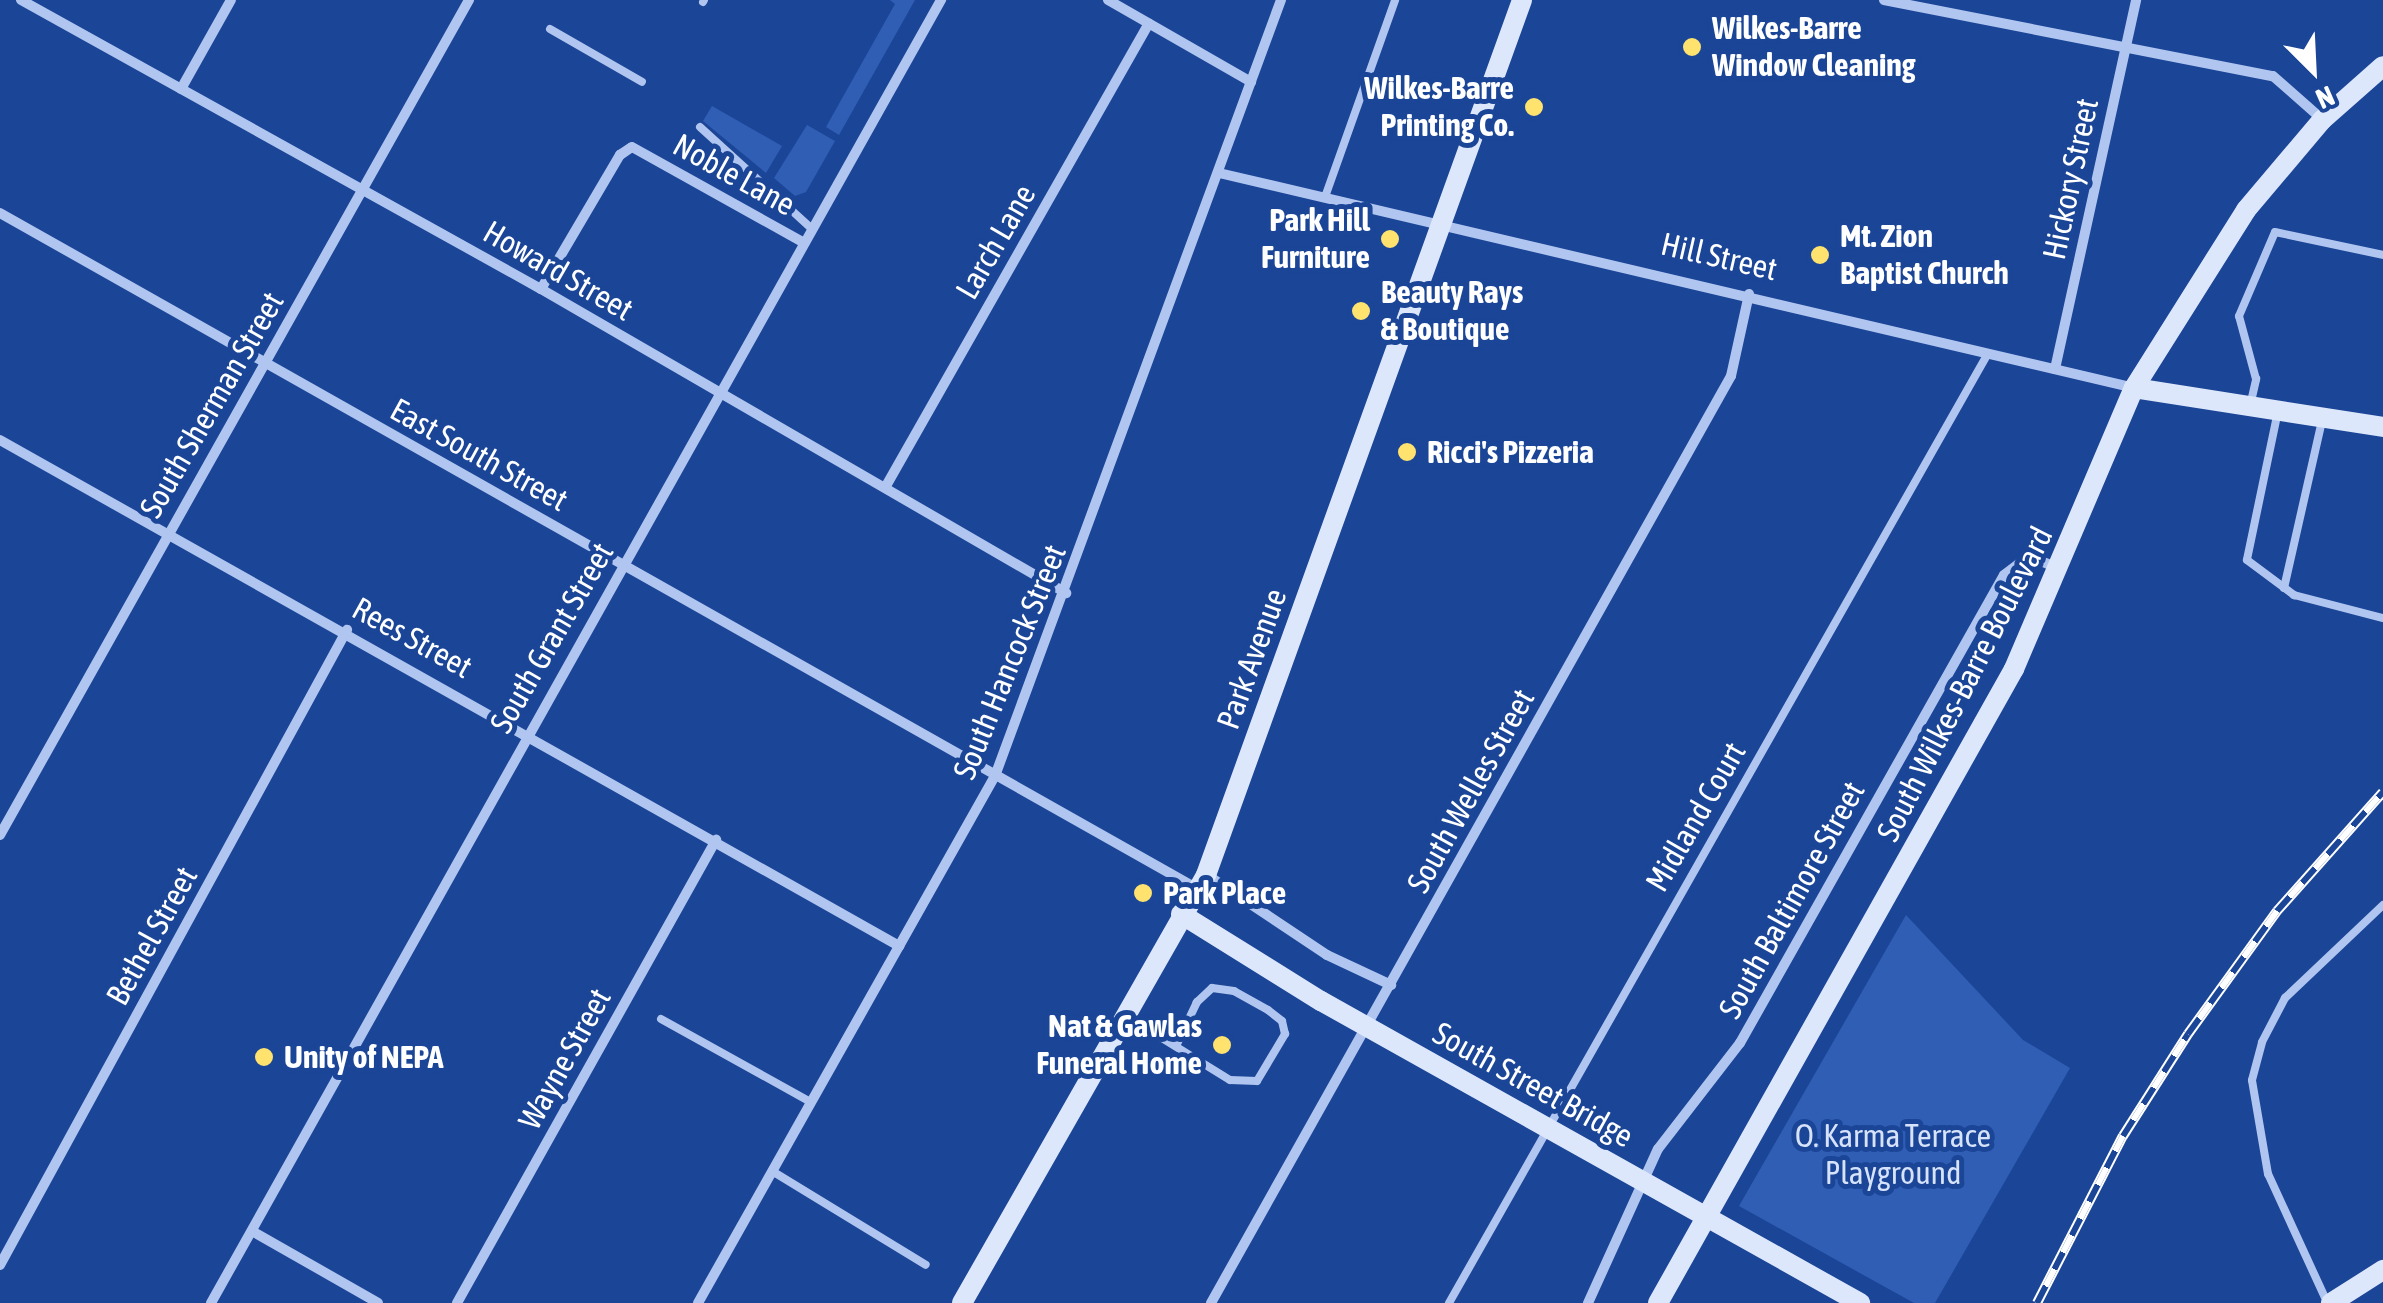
<!DOCTYPE html>
<html>
<head>
<meta charset="utf-8">
<style>
	body { margin:0 }
	#map { position:relative; width:2383px; height:1303px; overflow:hidden; background:#1b4597; font-family:"Asap Condensed",sans-serif }
	div>[style] { position:absolute }
	.green>* { inset:0; background:#305eb4 }
	.lane>* { height:8px; margin:-4px; padding:0 4px; transform-origin:4px; border-radius:4px; background:#b0c6f0 }
	.street>* { height:10px; margin:-5px; padding:0 5px; transform-origin:5px; border-radius:5px; background:#b0c6f0 }
	.secondary>* { height:20px; margin:-10px; padding:0 10px; transform-origin:10px; border-radius:10px; background:#dde7fb }
	.rail>* { height:10px; margin-top:-5px; transform-origin:0; background:repeating-linear-gradient(90deg,#1b4597 0 19px,#fff 0 38px); box-sizing:border-box; border-block:2px solid #fff }
	.secondary-bridge>* { height:20px; margin:-10px; padding:0 10px; transform-origin:10px; border-radius:10px; background:#dde7fb }
	.dots>* { width:28px; height:28px; translate:-50% -50%; box-sizing:border-box; border:5px solid #1b4597; border-radius:50% }
	span { translate:-50% -50%; white-space:nowrap; text-align:center; line-height:1.15; -webkit-text-stroke:10px #1b4597; paint-order:stroke }
	.poi-label { font-size:32px; color:#fff; font-weight:700 }
	.left { translate:0 -50%; text-align:left }
	.right { translate:-100% -50%; text-align:right }
	.street-label { font-size:32px; color:#fff }
	.park-label { font-size:32px; color:#d6e3fb }
	.north { position:absolute; left:2263px; top:20px; width:100px; height:100px; -webkit-text-stroke:8px #1b4597; paint-order:stroke; rotate:156deg; font-size:28px; font-weight:700; line-height:40px; text-align:center; color:#fff }
	.north::after { content:''; display:block; margin:auto; width:35px; height:45px; background:#fff; clip-path:polygon(50% 0,100% 100%,50% 72%,0 100%) }
</style>
</head>
<body>
<div id="map">
	<div class="green">
		<div style="clip-path:polygon(890px 0,915px 0,839px 135px,826px 127px,895px 4px)"></div>
		<div style="clip-path:polygon(712px 106px,782px 146px,766px 173px,703px 121px)"></div>
		<div style="clip-path:polygon(807px 125px,835px 141px,806px 192px,795px 196px,774px 178px)"></div>
		<div style="clip-path:polygon(1906px 915px,2023px 1040px,2070px 1068px,1935px 1303px,1914px 1303px,1739px 1206px)"></div>
	</div>
	<div class="lane">
		<div style="left:703px;top:2px;width:2px;rotate:-63deg"></div>
		<div style="left:550px;top:29px;width:106px;rotate:29.9deg"></div>
		<div style="left:700px;top:127px;width:150px;rotate:42.3deg"></div>
		<div style="left:1325px;top:197px;width:209px;rotate:-70.4deg"></div>
		<div style="left:2250px;top:406px;width:28px;rotate:-77deg"></div>
		<div style="left:2256px;top:379px;width:65px;rotate:-105.1deg"></div>
		<div style="left:2239px;top:316px;width:91px;rotate:-66.8deg"></div>
		<div style="left:2275px;top:232px;width:110px;rotate:12deg"></div>
		<div style="left:2278px;top:411px;width:152px;rotate:101.8deg"></div>
		<div style="left:2247px;top:560px;width:59px;rotate:36.7deg"></div>
		<div style="left:2294px;top:595px;width:92px;rotate:14.5deg"></div>
		<div style="left:2284px;top:588px;width:171px;rotate:-77.2deg"></div>
		<div style="left:1128px;top:1017px;width:120px;rotate:31.7deg"></div>
		<div style="left:1230px;top:1080px;width:27px;rotate:2deg"></div>
		<div style="left:1257px;top:1081px;width:55px;rotate:-59.2deg"></div>
		<div style="left:1285px;top:1034px;width:13px;rotate:-103deg"></div>
		<div style="left:1282px;top:1021px;width:18px;rotate:-142deg"></div>
		<div style="left:1268px;top:1010px;width:39px;rotate:-151deg"></div>
		<div style="left:1234px;top:991px;width:22px;rotate:-172deg"></div>
		<div style="left:1212px;top:988px;width:21px;rotate:137deg"></div>
		<div style="left:1197px;top:1002px;width:49px;rotate:115.5deg"></div>
		<div style="left:661px;top:1019px;width:171px;rotate:29deg"></div>
		<div style="left:772px;top:1171px;width:180px;rotate:31.4deg"></div>
		<div style="left:2327px;top:1302px;width:141px;rotate:-114.7deg"></div>
		<div style="left:2268px;top:1174px;width:95px;rotate:-99.7deg"></div>
		<div style="left:2252px;top:1080px;width:39px;rotate:-75deg"></div>
		<div style="left:2262px;top:1042px;width:50px;rotate:-62.4deg"></div>
		<div style="left:2285px;top:998px;width:135px;rotate:-43.5deg"></div>
		<div style="left:1449px;top:1303px;width:1090px;rotate:-60.42deg"></div>
	</div>
	<div class="street">
		<div style="left:21px;top:0;width:595px;rotate:29.06deg"></div>
		<div style="left:541px;top:289px;width:607px;rotate:30.07deg"></div>
		<div style="left:1108px;top:0;width:165px;rotate:29.8deg"></div>
		<div style="left:1884px;top:0;width:396px;rotate:11.1deg"></div>
		<div style="left:2273px;top:76px;width:65px;rotate:41.3deg"></div>
		<div style="left:181px;top:89px;width:102px;rotate:-60.7deg"></div>
		<div style="left:1219px;top:173px;width:940px;rotate:13.22deg"></div>
		<div style="left:0;top:213px;width:1373px;rotate:29.44deg"></div>
		<div style="left:541px;top:289px;width:156px;rotate:-59.5deg"></div>
		<div style="left:620px;top:155px;width:14px;rotate:-34deg"></div>
		<div style="left:632px;top:147px;width:196px;rotate:29.1deg"></div>
		<div style="left:2055px;top:369px;width:378px;rotate:-77.6deg"></div>
		<div style="left:0;top:440px;width:1032px;rotate:29.37deg"></div>
		<div style="left:886px;top:486px;width:532px;rotate:-60.4deg"></div>
		<div style="left:0;top:835px;width:958px;rotate:-60.68deg"></div>
		<div style="left:1207px;top:875px;width:144px;rotate:33.7deg"></div>
		<div style="left:1327px;top:955px;width:71px;rotate:25.1deg"></div>
		<div style="left:252px;top:1231px;width:145px;rotate:29.7deg"></div>
		<div style="left:0;top:1265px;width:724px;rotate:-61.35deg"></div>
		<div style="left:211px;top:1303px;width:1494px;rotate:-60.74deg"></div>
		<div style="left:457px;top:1303px;width:531px;rotate:-60.78deg"></div>
		<div style="left:698px;top:1303px;width:605px;rotate:-60.6deg"></div>
		<div style="left:995px;top:776px;width:827px;rotate:-69.77deg"></div>
		<div style="left:1211px;top:1303px;width:1063px;rotate:-60.71deg"></div>
		<div style="left:1731px;top:376px;width:84px;rotate:-77.6deg"></div>
		<div style="left:1588px;top:1303px;width:169px;rotate:-65.6deg"></div>
		<div style="left:1658px;top:1149px;width:134px;rotate:-52.3deg"></div>
		<div style="left:1740px;top:1043px;width:537px;rotate:-60.57deg"></div>
		<div style="left:2004px;top:575px;width:31px;rotate:-37deg"></div>
		<div style="left:2029px;top:556px;width:30px;rotate:23deg"></div>
	</div>
	<div class="secondary">
		<div style="left:2134px;top:388px;width:252px;rotate:8.9deg"></div>
		<div style="left:1181px;top:914px;width:165px;rotate:31.9deg"></div>
		<div style="left:962px;top:1303px;width:493px;rotate:-60.3deg"></div>
		<div style="left:1206px;top:875px;width:930px;rotate:-70.14deg"></div>
		<div style="left:1658px;top:1303px;width:727px;rotate:-60.69deg"></div>
		<div style="left:2014px;top:669px;width:306px;rotate:-66.9deg"></div>
		<div style="left:2134px;top:388px;width:210px;rotate:-57.8deg"></div>
		<div style="left:2246px;top:210px;width:118px;rotate:-49.8deg"></div>
		<div style="left:2322px;top:120px;width:81px;rotate:-41.5deg"></div>
		<div style="left:2331px;top:1303px;width:62px;rotate:-32.4deg"></div>
	</div>
	<div class="rail">
		<div style="left:2037px;top:1303px;width:188px;rotate:-62.8deg"></div>
		<div style="left:2123px;top:1136px;width:121px;rotate:-57.5deg"></div>
		<div style="left:2188px;top:1034px;width:152px;rotate:-54.1deg"></div>
		<div style="left:2277px;top:911px;width:159px;rotate:-48.3deg"></div>
	</div>
	<div class="secondary-bridge">
		<div style="left:1321px;top:1001px;width:618px;rotate:29.26deg"></div>
	</div>
	<div class="dots">
		<div style="left:1692px;top:47px;background:#ffe36e"></div>
		<div style="left:1534px;top:107px;background:#ffe36e"></div>
		<div style="left:1390px;top:239px;background:#ffe36e"></div>
		<div style="left:1820px;top:255px;background:#ffe36e"></div>
		<div style="left:1361px;top:311px;background:#ffe36e"></div>
		<div style="left:1407px;top:452px;background:#ffe36e"></div>
		<div style="left:1143px;top:893px;background:#ffe36e"></div>
		<div style="left:1222px;top:1045px;background:#ffe36e"></div>
		<div style="left:264px;top:1057px;background:#ffe36e"></div>
	</div>
	<div class="poi-label">
		<span class="left" style="left:1712px;top:47px">Wilkes-Barre<br>Window Cleaning</span>
		<span class="right" style="left:1514px;top:107px">Wilkes-Barre<br>Printing Co.</span>
		<span class="right" style="left:1370px;top:239px">Park Hill<br>Furniture</span>
		<span class="left" style="left:1840px;top:255px">Mt. Zion<br>Baptist Church</span>
		<span class="left" style="left:1381px;top:311px">Beauty Rays<br>&amp; Boutique</span>
		<span class="left" style="left:1427px;top:452px">Ricci's Pizzeria</span>
		<span class="left" style="left:1163px;top:893px">Park Place</span>
		<span class="right" style="left:1202px;top:1045px">Nat &amp; Gawlas<br>Funeral Home</span>
		<span class="left" style="left:284px;top:1057px">Unity of NEPA</span>
	</div>
	<div class="street-label">
		<span style="left:734px;top:175px;rotate:29deg">Noble Lane</span>
		<span style="left:2071px;top:179px;rotate:-78deg">Hickory Street</span>
		<span style="left:996px;top:242px;rotate:-60deg">Larch Lane</span>
		<span style="left:1719px;top:257px;rotate:13deg">Hill Street</span>
		<span style="left:558px;top:271px;rotate:30deg">Howard Street</span>
		<span style="left:212px;top:405px;rotate:-60deg">South Sherman Street</span>
		<span style="left:479px;top:455px;rotate:29deg">East South Street</span>
		<span style="left:412px;top:638px;rotate:29deg">Rees Street</span>
		<span style="left:552px;top:638px;rotate:-60deg">South Grant Street</span>
		<span style="left:1252px;top:659px;rotate:-70deg">Park Avenue</span>
		<span style="left:1010px;top:662px;rotate:-68deg">South Hancock Street</span>
		<span style="left:1965px;top:684px;rotate:-63deg">South Wilkes-Barre Boulevard</span>
		<span style="left:1471px;top:791px;rotate:-61deg">South Welles Street</span>
		<span style="left:1696px;top:817px;rotate:-60deg">Midland Court</span>
		<span style="left:1792px;top:900px;rotate:-61deg">South Baltimore Street</span>
		<span style="left:152px;top:936px;rotate:-61deg">Bethel Street</span>
		<span style="left:565px;top:1059px;rotate:-61deg">Wayne Street</span>
		<span style="left:1533px;top:1085px;rotate:29deg">South Street Bridge</span>
	</div>
	<div class="park-label">
		<span style="left:1893px;top:1155px">O. Karma Terrace<br>Playground</span>
	</div>
	<div class="north">N</div>
</div>
</body>
</html>
